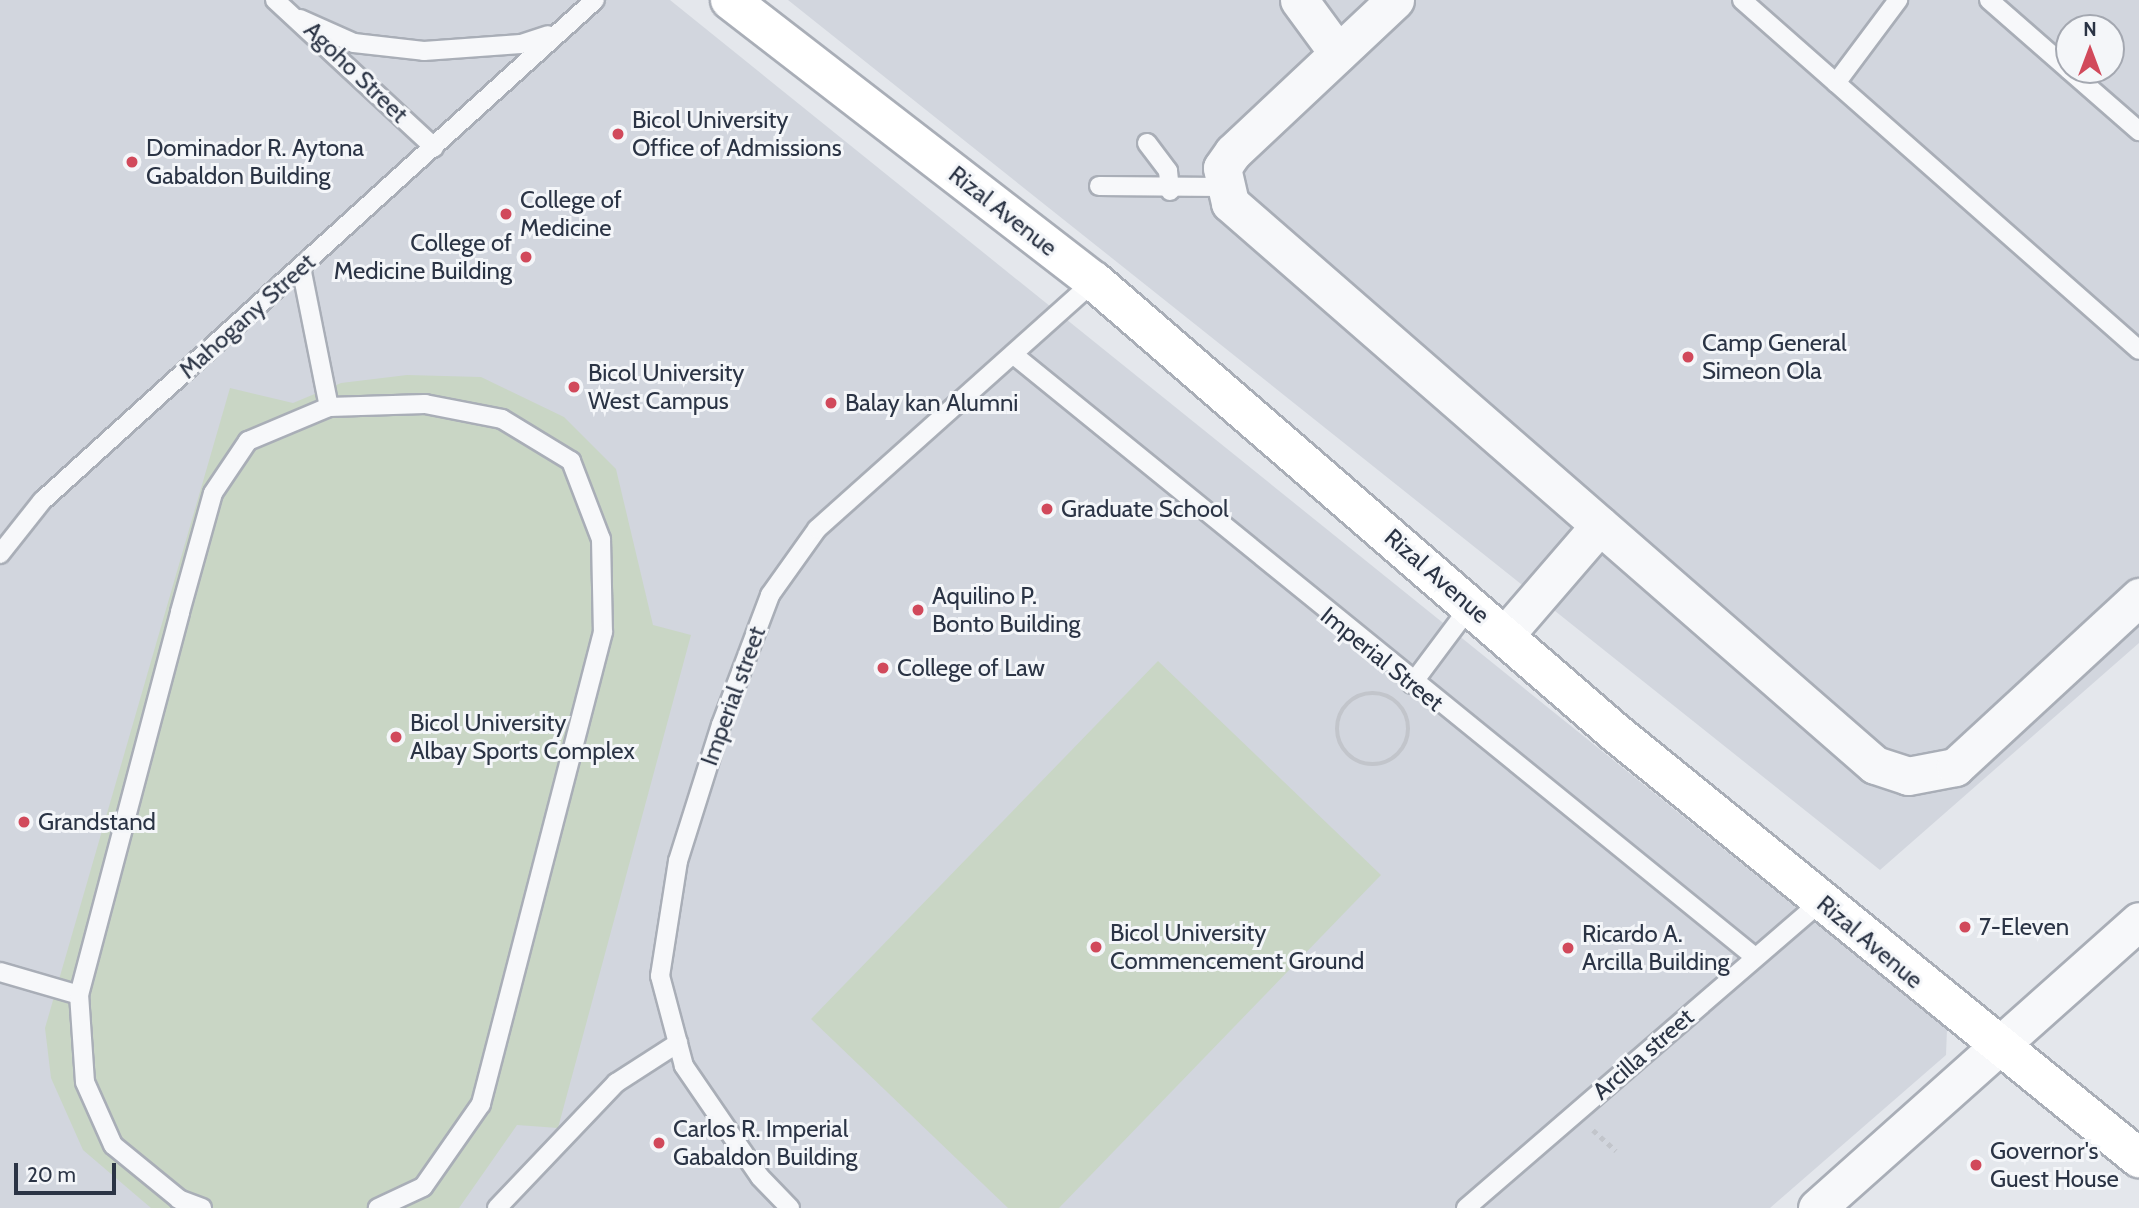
<!DOCTYPE html>
<html>
<head>
<meta charset="utf-8">
<style>
	body { margin:0 }
	#map { position:relative; width:2139px; height:1208px; overflow:hidden; background:#e4e7ec; font-family:Cabin,sans-serif }
	div>[style] { position:absolute }
	.built>* { inset:0; background:#d2d6de }
	.green>* { inset:0; background:#c9d6c5 }
	.path>* { height:4.5px; margin-top:-2.25px; transform-origin:0; background:repeating-linear-gradient(90deg,#c2c5cb 0 5px,transparent 0 10px) }
	.path>.ring { margin:-2.25px; padding:0; box-sizing:content-box; background:none; border:4.5px solid #c2c5cb; border-radius:50% }
	.roads { filter:drop-shadow(2px 0 #a9aeb7) drop-shadow(-2px 0 #a9aeb7) drop-shadow(0 2px #a9aeb7) drop-shadow(0 -2px #a9aeb7) }
	.lane>* { height:18px; margin:-9px; padding:0 9px; transform-origin:9px; border-radius:9px; background:#f7f8fa }
	.street>* { height:37px; margin:-18.5px; padding:0 18.5px; transform-origin:18.5px; border-radius:18.5px; background:#f7f8fa }
	.primary>* { height:38px; margin:-19px; padding:0 19px; transform-origin:19px; border-radius:19px; background:#fff }
	.dots>* { width:19px; height:19px; translate:-50% -50%; box-sizing:border-box; border:4px solid #f4f6f9; border-radius:50% }
	span { translate:-50% -50%; white-space:nowrap; text-align:center; line-height:1.15; -webkit-text-stroke:6px #f4f6f9; paint-order:stroke }
	.street-label { font-size:24px; color:#2b3445 }
	.poi-label { font-size:24px; color:#2b3445 }
	.left { translate:0 -50%; text-align:left }
	.right { translate:-100% -50%; text-align:right }
	.north { position:absolute; left:2055px; top:14px; width:70px; height:70px; box-sizing:border-box; background:#f4f6f9; border:2px solid #a4a8b1; border-radius:50%; rotate:0deg; font-size:19px; font-weight:700; line-height:28px; text-align:center; color:#2b3445 }
	.north::after { content:''; display:block; margin:auto; width:24px; height:32px; background:#d1495b; clip-path:polygon(50% 0,100% 100%,50% 72%,0 100%) }
	.scale { position:absolute; left:14px; top:1163px; width:102px; height:32px; box-sizing:border-box; border:4px solid #2b3445; border-top:0; padding-left:9px; font-size:21px; line-height:24px; white-space:nowrap; color:#2b3445; -webkit-text-stroke:5px #f4f6f9; paint-order:stroke }
</style>
</head>
<body>
<div id="map">
	<div class="built">
		<div style="clip-path:polygon(0 0,670px 0,1947px 1029px,1946px 1055px,1770px 1208px,0 1208px)"></div>
		<div style="clip-path:polygon(evenodd,788px 0,2139px 0,2139px 643px,1880px 870px,788px 0,2069px 28px,2111px 28px,2111px 70px,2069px 70px,2069px 28px)"></div>
	</div>
	<div class="green">
		<div style="clip-path:polygon(407px 375px,481px 377px,564px 417px,616px 469px,653px 625px,691px 635px,558px 1128px,517px 1125px,459px 1208px,151px 1208px,83px 1150px,51px 1078px,45px 1028px,230px 388px,293px 403px,341px 383px)"></div>
		<div style="clip-path:polygon(1158px 661px,1381px 875px,1059px 1208px,1008px 1208px,811px 1019px)"></div>
	</div>
	<div class="path">
		<div class="ring" style="left:1337px;top:693px;width:67.5px;height:67.5px"></div>
		<div style="left:1593px;top:1130px;width:31px;rotate:42deg"></div>
	</div>
	<div class="roads">
		<div class="lane">
			<div style="left:275px;top:0;width:217px;rotate:42.8deg"></div>
			<div style="left:1742px;top:0;width:529px;rotate:41.4deg"></div>
			<div style="left:1989px;top:0;width:106px;rotate:41.2deg"></div>
			<div style="left:300px;top:19px;width:59px;rotate:24deg"></div>
			<div style="left:354px;top:43px;width:70px;rotate:6.5deg"></div>
			<div style="left:424px;top:51px;width:97px;rotate:-4.1deg"></div>
			<div style="left:521px;top:44px;width:28px;rotate:-18deg"></div>
			<div style="left:2069px;top:70px;width:93px;rotate:41.1deg"></div>
			<div style="left:1836px;top:83px;width:104px;rotate:-53.2deg"></div>
			<div style="left:1147px;top:143px;width:35px;rotate:53deg"></div>
			<div style="left:1168px;top:171px;width:20px;rotate:84deg"></div>
			<div style="left:1099px;top:186px;width:123px;rotate:0.5deg"></div>
			<div style="left:301px;top:267px;width:143px;rotate:78.7deg"></div>
			<div style="left:1014px;top:355px;width:955px;rotate:39.09deg"></div>
			<div style="left:0;top:554px;width:68px;rotate:-51.6deg"></div>
			<div style="left:42px;top:501px;width:746px;rotate:-42.18deg"></div>
			<div style="left:1412px;top:684px;width:99px;rotate:-53.2deg"></div>
			<div style="left:0;top:972px;width:82px;rotate:16.2deg"></div>
			<div style="left:202px;top:1208px;width:25px;rotate:-159deg"></div>
			<div style="left:179px;top:1199px;width:85px;rotate:-140.7deg"></div>
			<div style="left:113px;top:1145px;width:69px;rotate:-114deg"></div>
			<div style="left:85px;top:1082px;width:87px;rotate:-93.9deg"></div>
			<div style="left:79px;top:995px;width:396px;rotate:-75.2deg"></div>
			<div style="left:180px;top:612px;width:123px;rotate:-74.5deg"></div>
			<div style="left:213px;top:493px;width:63px;rotate:-56.1deg"></div>
			<div style="left:248px;top:441px;width:88px;rotate:-22.8deg"></div>
			<div style="left:329px;top:407px;width:96px;rotate:-1.8deg"></div>
			<div style="left:425px;top:404px;width:78px;rotate:11deg"></div>
			<div style="left:502px;top:419px;width:81px;rotate:31.3deg"></div>
			<div style="left:571px;top:461px;width:84px;rotate:69deg"></div>
			<div style="left:601px;top:539px;width:93px;rotate:88.8deg"></div>
			<div style="left:603px;top:632px;width:488px;rotate:104.5deg"></div>
			<div style="left:481px;top:1104px;width:101px;rotate:124.9deg"></div>
			<div style="left:423px;top:1187px;width:50px;rotate:155deg"></div>
			<div style="left:497px;top:1208px;width:173px;rotate:-46.4deg"></div>
			<div style="left:616px;top:1083px;width:74px;rotate:-32.8deg"></div>
			<div style="left:790px;top:1208px;width:43px;rotate:-134.1deg"></div>
			<div style="left:760px;top:1177px;width:135px;rotate:-124.4deg"></div>
			<div style="left:684px;top:1066px;width:93px;rotate:-104.9deg"></div>
			<div style="left:660px;top:976px;width:116px;rotate:-81.1deg"></div>
			<div style="left:678px;top:861px;width:143px;rotate:-72.5deg"></div>
			<div style="left:721px;top:725px;width:139px;rotate:-69.3deg"></div>
			<div style="left:770px;top:595px;width:81px;rotate:-54.5deg"></div>
			<div style="left:817px;top:529px;width:372px;rotate:-41.8deg"></div>
			<div style="left:1466px;top:1208px;width:470px;rotate:-40.8deg"></div>
		</div>
		<div class="street">
			<div style="left:1299px;top:0;width:66px;rotate:53.7deg"></div>
			<div style="left:1395px;top:0;width:222px;rotate:136.8deg"></div>
			<div style="left:1233px;top:152px;width:19px;rotate:125deg"></div>
			<div style="left:1222px;top:168px;width:36px;rotate:77deg"></div>
			<div style="left:1230px;top:203px;width:855px;rotate:41.07deg"></div>
			<div style="left:1875px;top:765px;width:35px;rotate:18deg"></div>
			<div style="left:1908px;top:776px;width:48px;rotate:-10.8deg"></div>
			<div style="left:1955px;top:767px;width:251px;rotate:-42.7deg"></div>
			<div style="left:1505px;top:635px;width:145px;rotate:-49.2deg"></div>
			<div style="left:1817px;top:1208px;width:431px;rotate:-41.7deg"></div>
		</div>
		<div class="primary">
			<div style="left:730px;top:0;width:460px;rotate:37.7deg"></div>
			<div style="left:1094px;top:281px;width:692px;rotate:40.9deg"></div>
			<div style="left:1617px;top:734px;width:673px;rotate:39.09deg"></div>
		</div>
	</div>
	<div class="dots">
		<div style="left:618px;top:134px;background:#d1495b"></div>
		<div style="left:132px;top:162px;background:#d1495b"></div>
		<div style="left:506px;top:214px;background:#d1495b"></div>
		<div style="left:526px;top:257px;background:#d1495b"></div>
		<div style="left:1688px;top:357px;background:#d1495b"></div>
		<div style="left:574px;top:387px;background:#d1495b"></div>
		<div style="left:831px;top:403px;background:#d1495b"></div>
		<div style="left:1047px;top:509px;background:#d1495b"></div>
		<div style="left:918px;top:610px;background:#d1495b"></div>
		<div style="left:883px;top:668px;background:#d1495b"></div>
		<div style="left:396px;top:737px;background:#d1495b"></div>
		<div style="left:24px;top:822px;background:#d1495b"></div>
		<div style="left:1965px;top:927px;background:#d1495b"></div>
		<div style="left:1096px;top:947px;background:#d1495b"></div>
		<div style="left:1568px;top:948px;background:#d1495b"></div>
		<div style="left:659px;top:1143px;background:#d1495b"></div>
		<div style="left:1976px;top:1165px;background:#d1495b"></div>
	</div>
	<div class="street-label">
		<span style="left:356px;top:72px;rotate:44deg">Agoho Street</span>
		<span style="left:1003px;top:211px;rotate:38deg">Rizal Avenue</span>
		<span style="left:247px;top:316px;rotate:-42deg">Mahogany Street</span>
		<span style="left:1437px;top:576px;rotate:41deg">Rizal Avenue</span>
		<span style="left:1382px;top:659px;rotate:39deg">Imperial Street</span>
		<span style="left:733px;top:696px;rotate:-70deg">Imperial street</span>
		<span style="left:1870px;top:942px;rotate:40deg">Rizal Avenue</span>
		<span style="left:1643px;top:1054px;rotate:-41deg">Arcilla street</span>
	</div>
	<div class="poi-label">
		<span class="left" style="left:632px;top:134px">Bicol University<br>Office of Admissions</span>
		<span class="left" style="left:146px;top:162px">Dominador R. Aytona<br>Gabaldon Building</span>
		<span class="left" style="left:520px;top:214px">College of<br>Medicine</span>
		<span class="right" style="left:512px;top:257px">College of<br>Medicine Building</span>
		<span class="left" style="left:1702px;top:357px">Camp General<br>Simeon Ola</span>
		<span class="left" style="left:588px;top:387px">Bicol University<br>West Campus</span>
		<span class="left" style="left:845px;top:403px">Balay kan Alumni</span>
		<span class="left" style="left:1061px;top:509px">Graduate School</span>
		<span class="left" style="left:932px;top:610px">Aquilino P.<br>Bonto Building</span>
		<span class="left" style="left:897px;top:668px">College of Law</span>
		<span class="left" style="left:410px;top:737px">Bicol University<br>Albay Sports Complex</span>
		<span class="left" style="left:38px;top:822px">Grandstand</span>
		<span class="left" style="left:1979px;top:927px">7-Eleven</span>
		<span class="left" style="left:1110px;top:947px">Bicol University<br>Commencement Ground</span>
		<span class="left" style="left:1582px;top:948px">Ricardo A.<br>Arcilla Building</span>
		<span class="left" style="left:673px;top:1143px">Carlos R. Imperial<br>Gabaldon Building</span>
		<span class="left" style="left:1990px;top:1165px">Governor's<br>Guest House</span>
	</div>
	<div class="north">N</div>
	<div class="scale">20 m</div>
</div>
</body>
</html>
